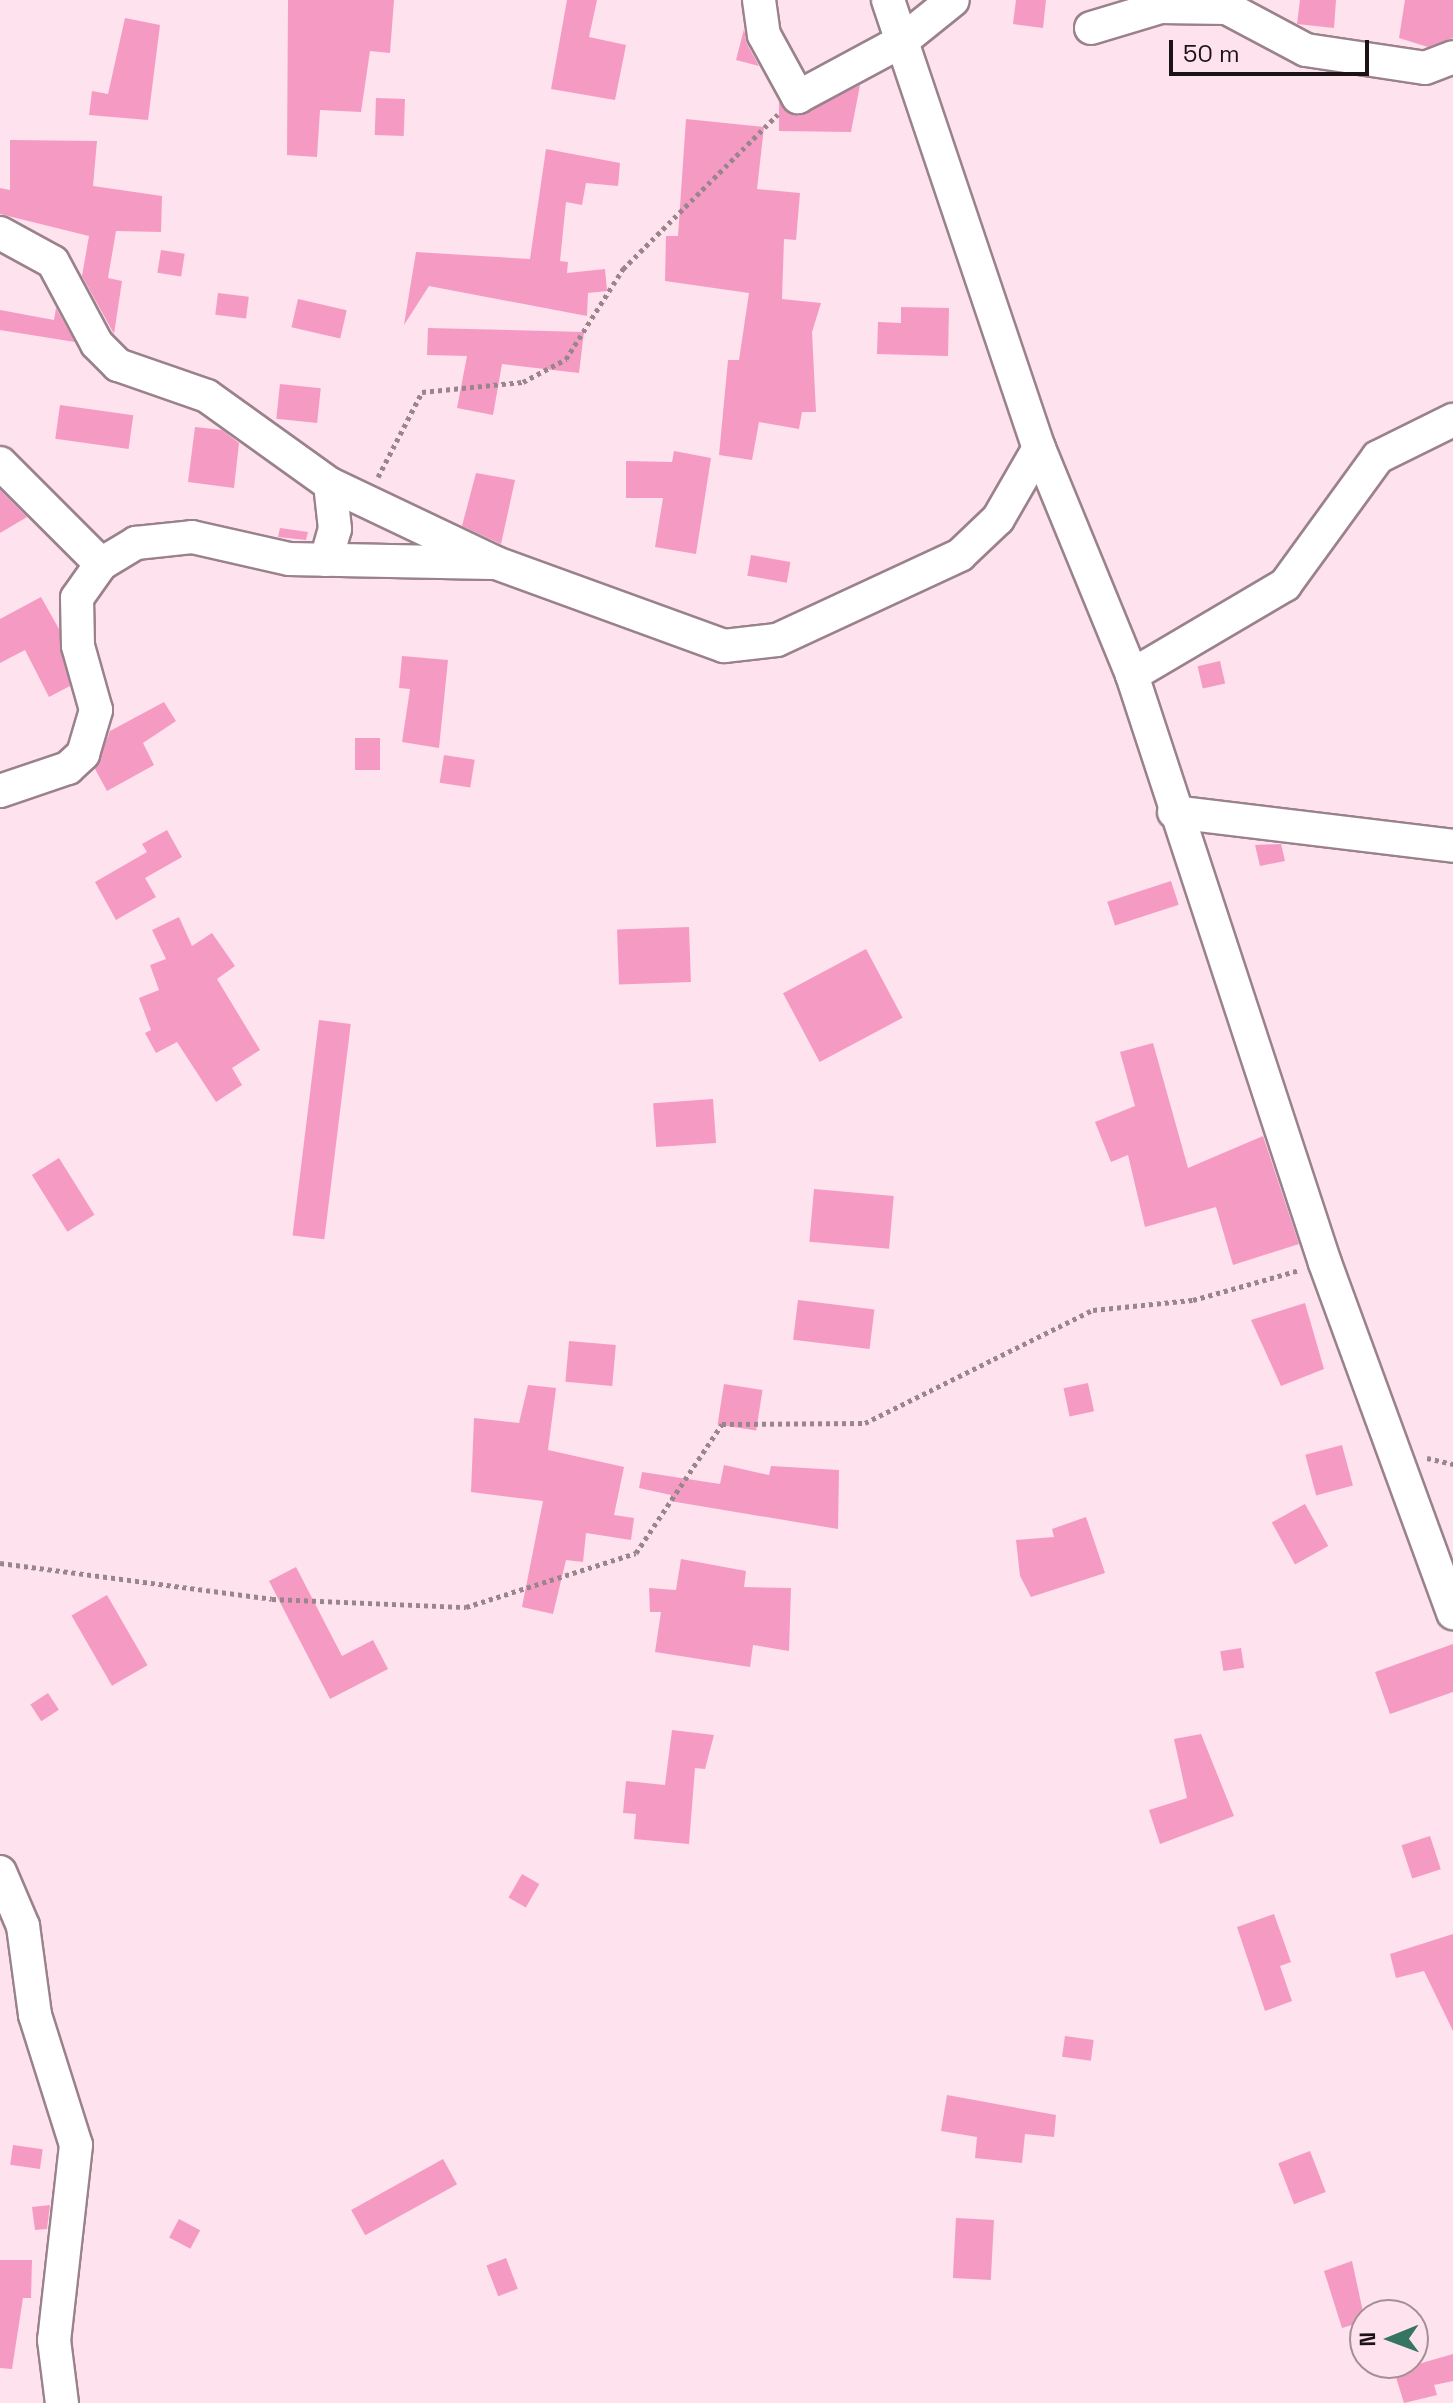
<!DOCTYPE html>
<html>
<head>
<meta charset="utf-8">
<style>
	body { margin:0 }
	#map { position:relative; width:1453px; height:2403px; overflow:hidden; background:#fee2ed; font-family:"Space Grotesk",sans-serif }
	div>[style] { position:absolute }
	.building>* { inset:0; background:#f59bc3; transform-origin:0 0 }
	.path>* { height:5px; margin-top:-2.5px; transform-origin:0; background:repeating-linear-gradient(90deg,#99868d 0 4px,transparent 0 8px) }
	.roads { filter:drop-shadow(2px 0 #9a828c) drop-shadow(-2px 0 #9a828c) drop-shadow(0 2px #9a828c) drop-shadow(0 -2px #9a828c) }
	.minor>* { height:32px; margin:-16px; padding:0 16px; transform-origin:16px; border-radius:16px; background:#fff }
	span { translate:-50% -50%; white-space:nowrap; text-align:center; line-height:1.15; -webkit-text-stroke:6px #fee2ed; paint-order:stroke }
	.north { position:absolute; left:1349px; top:2299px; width:80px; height:80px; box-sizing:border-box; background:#fee2ed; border:2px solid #a48f97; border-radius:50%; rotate:269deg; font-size:22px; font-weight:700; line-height:32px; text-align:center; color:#1c1317 }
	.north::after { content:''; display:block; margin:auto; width:28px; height:36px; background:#367562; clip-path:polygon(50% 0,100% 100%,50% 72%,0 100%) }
	.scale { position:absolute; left:1169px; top:40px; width:200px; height:36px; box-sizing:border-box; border:4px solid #1c1317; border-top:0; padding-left:10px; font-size:24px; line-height:28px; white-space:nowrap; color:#1c1317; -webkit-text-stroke:6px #fee2ed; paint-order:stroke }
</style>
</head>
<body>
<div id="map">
	<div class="building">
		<div style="clip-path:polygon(288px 0,394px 0,390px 53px,370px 51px,361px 112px,320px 110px,317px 157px,287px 155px)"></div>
		<div style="clip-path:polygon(567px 0,597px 0,589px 37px,626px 45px,615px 100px,551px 89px)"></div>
		<div style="clip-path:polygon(1016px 0,1046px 0,1043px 28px,1013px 24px)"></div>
		<div style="clip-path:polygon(1300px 0,1336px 0,1334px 28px,1297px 24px)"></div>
		<div style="clip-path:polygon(1405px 0,1453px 0,1453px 38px,1428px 47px,1399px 38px)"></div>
		<div style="clip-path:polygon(125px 18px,160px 25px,148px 120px,89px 115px,92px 91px,108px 94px)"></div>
		<div style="clip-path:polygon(744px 29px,747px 44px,759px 66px,736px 60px)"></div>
		<div style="clip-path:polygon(860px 85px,851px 132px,779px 131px,779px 101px,798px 116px)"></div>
		<div style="left:376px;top:98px;width:29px;height:37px;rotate:2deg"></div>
		<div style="clip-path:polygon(686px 119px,764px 127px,757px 189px,800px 193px,796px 240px,784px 239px,782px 299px,821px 303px,812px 332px,816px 412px,802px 412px,799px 429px,759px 422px,752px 460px,719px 455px,728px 360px,739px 360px,749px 293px,665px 281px,666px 236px,678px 236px)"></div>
		<div style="clip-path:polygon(10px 140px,97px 141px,93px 186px,162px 196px,161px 232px,116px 231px,108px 278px,122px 281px,114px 334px,82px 276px,89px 236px,0 214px,0 188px,10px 190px)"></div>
		<div style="clip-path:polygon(546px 149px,620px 163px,618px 186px,586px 183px,582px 205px,566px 202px,560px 261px,568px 262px,567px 273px,605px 269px,607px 291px,588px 293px,587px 316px,429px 286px,404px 325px,416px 252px,530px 259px)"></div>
		<div style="left:161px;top:250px;width:24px;height:23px;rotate:9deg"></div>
		<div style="left:218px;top:293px;width:31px;height:22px;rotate:7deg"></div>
		<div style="left:298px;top:299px;width:50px;height:29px;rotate:13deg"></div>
		<div style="clip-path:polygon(901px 307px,949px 308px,948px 356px,877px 354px,878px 322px,901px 323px)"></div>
		<div style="clip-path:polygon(56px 308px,75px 342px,0 330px,0 310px,54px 320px)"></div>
		<div style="clip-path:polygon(428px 328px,584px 332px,579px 373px,502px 364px,493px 415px,457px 408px,467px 356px,427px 355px)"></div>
		<div style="left:280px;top:384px;width:41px;height:35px;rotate:6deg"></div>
		<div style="left:60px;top:405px;width:74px;height:34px;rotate:8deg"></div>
		<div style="clip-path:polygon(195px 427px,222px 430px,239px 443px,234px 488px,188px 482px)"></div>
		<div style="clip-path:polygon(674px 451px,711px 458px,696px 554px,655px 547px,663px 498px,626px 498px,626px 461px,672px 462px)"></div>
		<div style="clip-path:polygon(476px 473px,515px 480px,501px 544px,462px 526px)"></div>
		<div style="clip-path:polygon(0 490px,27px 517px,0 533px)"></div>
		<div style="clip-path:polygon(280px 528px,308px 532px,306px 540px,278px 537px)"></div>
		<div style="left:751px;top:555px;width:40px;height:21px;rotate:10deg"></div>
		<div style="clip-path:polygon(41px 597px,59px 629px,70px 686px,49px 697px,25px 650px,0 663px,0 619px)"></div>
		<div style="clip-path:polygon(402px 656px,448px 660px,439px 748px,402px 742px,410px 689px,399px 688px)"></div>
		<div style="left:1220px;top:661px;width:23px;height:23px;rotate:77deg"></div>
		<div style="clip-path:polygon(164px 702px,176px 721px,143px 743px,154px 765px,107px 791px,95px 769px,110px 731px)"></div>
		<div style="left:355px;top:738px;width:25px;height:32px"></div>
		<div style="left:444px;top:755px;width:31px;height:28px;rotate:9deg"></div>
		<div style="clip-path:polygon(167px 830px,182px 857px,145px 878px,156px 897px,116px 920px,95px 882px,147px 852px,142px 844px)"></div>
		<div style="clip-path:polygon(1281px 844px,1285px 861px,1260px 866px,1255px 845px)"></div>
		<div style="left:1171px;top:881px;width:25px;height:67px;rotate:72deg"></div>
		<div style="clip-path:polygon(179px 917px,192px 946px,212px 933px,235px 966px,217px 979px,260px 1050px,232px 1068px,242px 1085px,216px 1102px,177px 1042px,156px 1053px,145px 1033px,151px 1030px,139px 998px,159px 990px,150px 965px,166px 959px,152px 930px)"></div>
		<div style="left:689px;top:927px;width:55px;height:72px;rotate:88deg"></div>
		<div style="left:866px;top:949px;width:78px;height:94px;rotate:62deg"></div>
		<div style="left:319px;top:1020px;width:32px;height:217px;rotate:7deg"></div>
		<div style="clip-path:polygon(1153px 1043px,1188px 1168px,1263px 1136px,1299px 1244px,1233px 1265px,1216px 1207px,1145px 1227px,1128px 1155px,1111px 1162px,1095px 1122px,1135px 1106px,1120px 1052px)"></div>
		<div style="left:713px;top:1099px;width:44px;height:60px;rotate:86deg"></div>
		<div style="left:59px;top:1158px;width:67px;height:32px;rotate:58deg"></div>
		<div style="left:814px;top:1189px;width:80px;height:53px;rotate:5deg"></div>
		<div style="left:798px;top:1300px;width:77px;height:40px;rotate:7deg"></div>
		<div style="clip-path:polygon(1305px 1303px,1324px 1369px,1281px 1386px,1251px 1320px)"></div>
		<div style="left:569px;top:1341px;width:47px;height:41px;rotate:5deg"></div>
		<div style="left:1088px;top:1383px;width:29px;height:25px;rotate:78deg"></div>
		<div style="left:724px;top:1384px;width:39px;height:41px;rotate:9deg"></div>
		<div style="clip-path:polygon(528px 1385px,556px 1388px,548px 1450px,624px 1467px,614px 1515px,634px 1518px,631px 1540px,586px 1533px,583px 1562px,566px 1560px,553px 1614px,522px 1607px,543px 1501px,471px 1492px,474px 1418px,519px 1423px)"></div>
		<div style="left:1342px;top:1445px;width:42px;height:38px;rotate:75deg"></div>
		<div style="clip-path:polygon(724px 1465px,769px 1475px,771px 1466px,839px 1470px,838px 1529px,670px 1501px,671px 1495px,639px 1488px,642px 1472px,720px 1484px)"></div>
		<div style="left:1305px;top:1504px;width:48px;height:38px;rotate:61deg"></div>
		<div style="clip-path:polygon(1086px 1517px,1105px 1573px,1031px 1597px,1020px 1576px,1016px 1540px,1054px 1537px,1052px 1529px)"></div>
		<div style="clip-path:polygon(681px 1559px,746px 1571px,744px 1587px,791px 1588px,789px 1651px,753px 1645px,750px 1667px,655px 1652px,661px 1612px,650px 1612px,649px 1588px,676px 1590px)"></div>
		<div style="clip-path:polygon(296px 1567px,342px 1656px,373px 1640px,388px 1669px,330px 1699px,269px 1581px)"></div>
		<div style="left:107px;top:1595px;width:81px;height:41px;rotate:60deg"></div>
		<div style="clip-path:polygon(1453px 1644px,1453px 1692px,1390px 1714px,1375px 1672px)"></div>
		<div style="left:1241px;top:1648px;width:20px;height:21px;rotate:81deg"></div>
		<div style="left:48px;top:1693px;width:20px;height:21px;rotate:57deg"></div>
		<div style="clip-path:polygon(672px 1730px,714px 1735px,705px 1769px,695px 1768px,689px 1844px,634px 1839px,636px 1814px,623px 1813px,626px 1781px,665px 1785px)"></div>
		<div style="clip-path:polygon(1201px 1734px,1234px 1816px,1160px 1844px,1149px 1810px,1187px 1798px,1174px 1739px)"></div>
		<div style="left:1430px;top:1836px;width:35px;height:30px;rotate:72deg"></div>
		<div style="left:522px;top:1874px;width:20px;height:27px;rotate:30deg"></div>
		<div style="clip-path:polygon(1274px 1914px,1291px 1962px,1280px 1966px,1292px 2001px,1265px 2011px,1237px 1927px)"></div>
		<div style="clip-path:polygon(1453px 1934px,1453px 2031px,1424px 1971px,1396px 1978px,1390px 1954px)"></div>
		<div style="left:1065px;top:2036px;width:29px;height:21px;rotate:8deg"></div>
		<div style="clip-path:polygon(947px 2095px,1056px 2115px,1054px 2137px,1025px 2134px,1022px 2163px,975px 2158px,977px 2137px,941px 2131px)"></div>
		<div style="left:13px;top:2145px;width:30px;height:20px;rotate:8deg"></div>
		<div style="left:1310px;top:2151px;width:44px;height:34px;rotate:69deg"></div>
		<div style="left:443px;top:2159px;width:29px;height:105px;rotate:61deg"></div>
		<div style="clip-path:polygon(50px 2205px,47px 2229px,35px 2230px,32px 2207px)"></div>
		<div style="left:956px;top:2218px;width:38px;height:60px;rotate:3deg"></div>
		<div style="left:179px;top:2219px;width:24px;height:21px;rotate:28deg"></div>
		<div style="left:506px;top:2258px;width:33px;height:21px;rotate:69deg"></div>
		<div style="clip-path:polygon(0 2260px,32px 2260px,31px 2298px,23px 2298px,12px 2369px,0 2368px)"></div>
		<div style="clip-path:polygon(1352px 2261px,1365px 2321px,1342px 2328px,1324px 2271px)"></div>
		<div style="clip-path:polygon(1453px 2354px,1453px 2381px,1434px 2385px,1437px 2395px,1404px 2403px,1394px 2371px)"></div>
	</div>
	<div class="path">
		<div style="left:378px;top:477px;width:96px;rotate:-62.6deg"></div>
		<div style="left:422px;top:392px;width:101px;rotate:-5.7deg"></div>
		<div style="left:523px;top:382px;width:49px;rotate:-28.1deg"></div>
		<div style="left:566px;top:359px;width:107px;rotate:-57.7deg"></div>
		<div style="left:623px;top:269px;width:219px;rotate:-45deg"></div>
		<div style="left:1427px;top:1458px;width:27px;rotate:13deg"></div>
		<div style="left:0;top:1563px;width:274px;rotate:7.5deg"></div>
		<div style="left:272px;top:1599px;width:194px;rotate:2.4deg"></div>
		<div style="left:466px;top:1607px;width:178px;rotate:-17.6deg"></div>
		<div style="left:636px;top:1553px;width:155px;rotate:-56.3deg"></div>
		<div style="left:722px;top:1424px;width:143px;rotate:-0.4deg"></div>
		<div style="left:865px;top:1423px;width:254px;rotate:-26.4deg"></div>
		<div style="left:1093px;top:1310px;width:100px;rotate:-5.7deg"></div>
		<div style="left:1193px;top:1300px;width:111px;rotate:-15.7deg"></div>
	</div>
	<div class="roads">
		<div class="minor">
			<div style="left:759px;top:0;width:35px;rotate:82deg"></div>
			<div style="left:764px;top:35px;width:71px;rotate:61.3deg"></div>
			<div style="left:798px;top:97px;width:118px;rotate:-28.3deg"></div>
			<div style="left:902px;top:41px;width:65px;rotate:-38.8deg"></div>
			<div style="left:888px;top:0;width:473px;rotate:71.4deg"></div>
			<div style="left:1039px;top:448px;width:245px;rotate:67.7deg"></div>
			<div style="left:1132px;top:675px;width:619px;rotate:71.83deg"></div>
			<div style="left:1325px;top:1263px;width:373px;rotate:69.9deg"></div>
			<div style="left:1091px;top:28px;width:73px;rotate:-16.7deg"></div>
			<div style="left:1161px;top:7px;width:66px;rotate:0.9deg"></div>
			<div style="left:1227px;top:8px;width:89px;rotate:28deg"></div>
			<div style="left:1306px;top:50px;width:120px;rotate:8.6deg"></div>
			<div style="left:1425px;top:68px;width:30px;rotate:-21deg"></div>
			<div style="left:0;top:233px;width:60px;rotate:28.7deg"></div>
			<div style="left:53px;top:262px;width:93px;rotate:61.8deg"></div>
			<div style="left:97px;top:344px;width:30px;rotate:45deg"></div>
			<div style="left:118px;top:365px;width:94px;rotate:19.2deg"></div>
			<div style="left:207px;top:396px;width:151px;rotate:35.6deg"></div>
			<div style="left:330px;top:484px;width:184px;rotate:25.4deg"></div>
			<div style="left:496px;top:563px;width:243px;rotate:20deg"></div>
			<div style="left:724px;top:646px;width:53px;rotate:-6.5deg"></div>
			<div style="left:777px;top:640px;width:202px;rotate:-24.9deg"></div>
			<div style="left:960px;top:555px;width:52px;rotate:-43.5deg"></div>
			<div style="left:998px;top:519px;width:82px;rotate:-60deg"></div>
			<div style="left:0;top:463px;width:143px;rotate:45deg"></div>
			<div style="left:326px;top:560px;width:32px;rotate:-74deg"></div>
			<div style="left:335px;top:529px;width:45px;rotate:-96.3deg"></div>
			<div style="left:1132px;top:675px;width:178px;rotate:-30.5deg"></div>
			<div style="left:1285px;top:585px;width:158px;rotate:-54deg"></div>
			<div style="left:1378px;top:457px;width:84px;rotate:-26.3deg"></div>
			<div style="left:0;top:791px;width:72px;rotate:-18.7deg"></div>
			<div style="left:68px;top:768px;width:21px;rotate:-43deg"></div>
			<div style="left:83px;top:754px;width:46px;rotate:-73.5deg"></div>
			<div style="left:96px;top:710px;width:66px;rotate:-105.7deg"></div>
			<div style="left:78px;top:646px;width:48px;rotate:-91.2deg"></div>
			<div style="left:77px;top:598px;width:42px;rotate:-54.8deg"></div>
			<div style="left:101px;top:564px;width:41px;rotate:-31deg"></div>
			<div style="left:136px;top:543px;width:56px;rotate:-6.1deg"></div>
			<div style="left:192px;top:537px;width:99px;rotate:12.8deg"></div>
			<div style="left:289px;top:559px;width:203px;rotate:1.1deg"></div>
			<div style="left:1174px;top:812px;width:281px;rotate:6.9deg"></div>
			<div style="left:0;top:1872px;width:59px;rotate:66.9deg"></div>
			<div style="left:23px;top:1926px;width:90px;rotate:82.3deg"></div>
			<div style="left:35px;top:2015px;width:136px;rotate:72.5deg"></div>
			<div style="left:76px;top:2145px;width:196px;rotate:96.4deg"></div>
			<div style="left:54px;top:2340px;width:64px;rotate:82.8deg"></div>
		</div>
	</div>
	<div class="north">N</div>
	<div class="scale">50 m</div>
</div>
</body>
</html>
